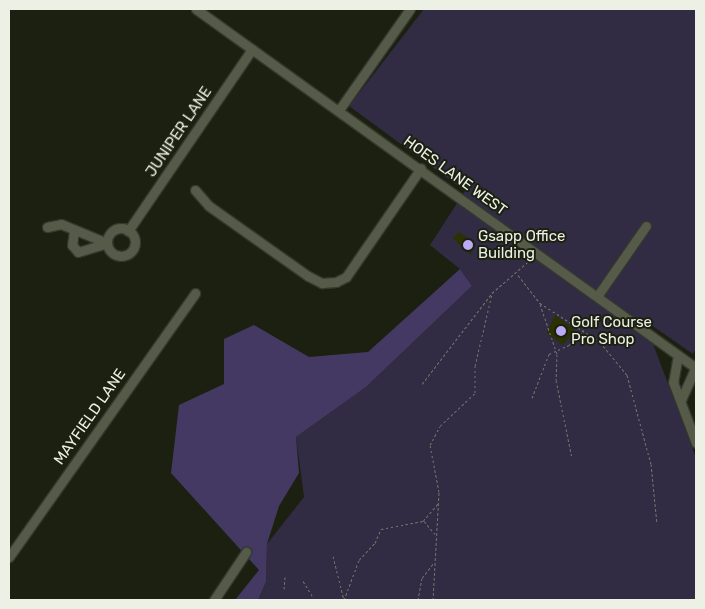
<!DOCTYPE html>
<html>
<head>
<meta charset="utf-8">
<style>
	body { margin:0 }
	#map { position:relative; width:705px; height:609px; overflow:hidden; background:#1c2010; font-family:Rubik,sans-serif }
	div>[style] { position:absolute }
	.green>* { inset:0; background:#312b43 }
	.forest>* { inset:0; background:#443963 }
	.building>* { inset:0; background:#293200 }
	.path>* { height:1px; margin-top:-0.5px; transform-origin:0; background:repeating-linear-gradient(90deg,#727668 0 2.5px,transparent 0 5px) }
	.roads { filter:drop-shadow(1px 0 #35382e) drop-shadow(-1px 0 #35382e) drop-shadow(0 1px #35382e) drop-shadow(0 -1px #35382e) }
	.minor>* { height:9px; margin:-4.5px; padding:0 4.5px; transform-origin:4.5px; border-radius:4.5px; background:#565b49 }
	.minor>.ring { margin:-4.5px; padding:0; box-sizing:content-box; background:none; border:9px solid #565b49; border-radius:50% }
	.dots>* { width:14px; height:14px; translate:-50% -50%; box-sizing:border-box; border:2px solid #1c2010; border-radius:50% }
	span { translate:-50% -50%; white-space:nowrap; text-align:center; line-height:1.15; -webkit-text-stroke:4px #1c2010; paint-order:stroke }
	.street-label { font-size:15px; color:#ecf0e5 }
	.poi-label { font-size:15px; color:#ecf0e5 }
	.left { translate:0 -50%; text-align:left }
	.frame { position:absolute; inset:0; border:10px solid #ecf0e5; pointer-events:none }
</style>
</head>
<body>
<div id="map">
	<div class="green">
		<div style="clip-path:polygon(424px 9px,696px 9px,696px 348px,693px 354px,644px 320px,696px 458px,696px 600px,258px 600px,266px 582px,267px 544px,304px 497px,296px 437px,366px 387px,472px 286px,460px 269px,430px 245px,465px 191px,349px 106px)"></div>
	</div>
	<div class="forest">
		<div style="clip-path:polygon(460px 269px,472px 286px,366px 387px,296px 437px,299px 473px,279px 506px,267px 544px,266px 582px,258px 600px,235px 600px,259px 570px,171px 473px,179px 405px,224px 384px,224px 339px,254px 325px,309px 357px,368px 352px)"></div>
	</div>
	<div class="building">
		<div style="clip-path:polygon(459px 232px,476px 244px,470px 255px,453px 238px)"></div>
		<div style="clip-path:polygon(555px 315px,575px 330px,563px 345px,547px 333px)"></div>
	</div>
	<div class="path">
		<div style="left:518px;top:275px;width:36px;rotate:52deg"></div>
		<div style="left:540px;top:303px;width:72px;rotate:33deg"></div>
		<div style="left:600px;top:342px;width:43px;rotate:50.7deg"></div>
		<div style="left:627px;top:375px;width:92px;rotate:74.9deg"></div>
		<div style="left:651px;top:464px;width:60px;rotate:84.3deg"></div>
		<div style="left:540px;top:304px;width:53px;rotate:71.2deg"></div>
		<div style="left:557px;top:354px;width:26px;rotate:92deg"></div>
		<div style="left:556px;top:380px;width:80px;rotate:78.4deg"></div>
		<div style="left:422px;top:384px;width:115px;rotate:-52.4deg"></div>
		<div style="left:492px;top:293px;width:50px;rotate:-41deg"></div>
		<div style="left:532px;top:398px;width:47px;rotate:-68.9deg"></div>
		<div style="left:549px;top:354px;width:22px;rotate:-24deg"></div>
		<div style="left:569px;top:345px;width:21px;rotate:-45deg"></div>
		<div style="left:424px;top:521px;width:17px;rotate:50deg"></div>
		<div style="left:333px;top:556px;width:45px;rotate:76deg"></div>
		<div style="left:303px;top:581px;width:22px;rotate:58deg"></div>
		<div style="left:284px;top:589px;width:12px;rotate:-85deg"></div>
		<div style="left:344px;top:600px;width:43px;rotate:-69.4deg"></div>
		<div style="left:359px;top:560px;width:23px;rotate:-47deg"></div>
		<div style="left:375px;top:543px;width:15px;rotate:-67deg"></div>
		<div style="left:381px;top:529px;width:43px;rotate:-10.8deg"></div>
		<div style="left:423px;top:521px;width:23px;rotate:-49deg"></div>
		<div style="left:418px;top:600px;width:22px;rotate:-80deg"></div>
		<div style="left:422px;top:578px;width:18px;rotate:-52deg"></div>
		<div style="left:433px;top:600px;width:108px;rotate:-86.8deg"></div>
		<div style="left:439px;top:492px;width:48px;rotate:-100.8deg"></div>
		<div style="left:430px;top:445px;width:21px;rotate:-62deg"></div>
		<div style="left:440px;top:426px;width:48px;rotate:-43.3deg"></div>
		<div style="left:475px;top:393px;width:27px;rotate:-90deg"></div>
		<div style="left:475px;top:366px;width:74px;rotate:-76.7deg"></div>
	</div>
	<div class="roads">
		<div class="minor">
			<div style="left:196px;top:9px;width:616px;rotate:35.68deg"></div>
			<div style="left:339px;top:110px;width:123px;rotate:-54.9deg"></div>
			<div style="left:195px;top:190px;width:21px;rotate:49deg"></div>
			<div style="left:209px;top:206px;width:121px;rotate:35.3deg"></div>
			<div style="left:308px;top:276px;width:16px;rotate:27deg"></div>
			<div style="left:322px;top:283px;width:14px;rotate:-4deg"></div>
			<div style="left:336px;top:282px;width:11px;rotate:-27deg"></div>
			<div style="left:346px;top:277px;width:132px;rotate:-55.5deg"></div>
			<div style="left:47px;top:227px;width:14px;rotate:-12deg"></div>
			<div style="left:61px;top:224px;width:50px;rotate:22.4deg"></div>
			<div class="ring" style="left:107px;top:228px;width:19px;height:19px"></div>
			<div style="left:74px;top:231px;width:14px;rotate:98deg"></div>
			<div style="left:72px;top:245px;width:9px;rotate:49deg"></div>
			<div style="left:78px;top:252px;width:30px;rotate:-17deg"></div>
			<div style="left:128px;top:231px;width:220px;rotate:-55.7deg"></div>
			<div style="left:598px;top:295px;width:84px;rotate:-55.2deg"></div>
			<div style="left:678px;top:355px;width:27px;rotate:100deg"></div>
			<div style="left:673px;top:382px;width:65px;rotate:69.3deg"></div>
			<div style="left:681px;top:400px;width:36px;rotate:-66deg"></div>
			<div style="left:9px;top:557px;width:323px;rotate:-54.8deg"></div>
			<div style="left:214px;top:600px;width:58px;rotate:-56.3deg"></div>
		</div>
	</div>
	<div class="dots">
		<div style="left:468px;top:245px;background:#bcaaf5"></div>
		<div style="left:561px;top:331px;background:#bcaaf5"></div>
	</div>
	<div class="street-label">
		<span style="left:179px;top:132px;rotate:-56deg">JUNIPER LANE</span>
		<span style="left:455px;top:176px;rotate:36deg">HOES LANE WEST</span>
		<span style="left:90px;top:417px;rotate:-55deg">MAYFIELD LANE</span>
	</div>
	<div class="poi-label">
		<span class="left" style="left:478px;top:245px">Gsapp Office<br>Building</span>
		<span class="left" style="left:571px;top:331px">Golf Course<br>Pro Shop</span>
	</div>
	<div class="frame"></div>
</div>
</body>
</html>
